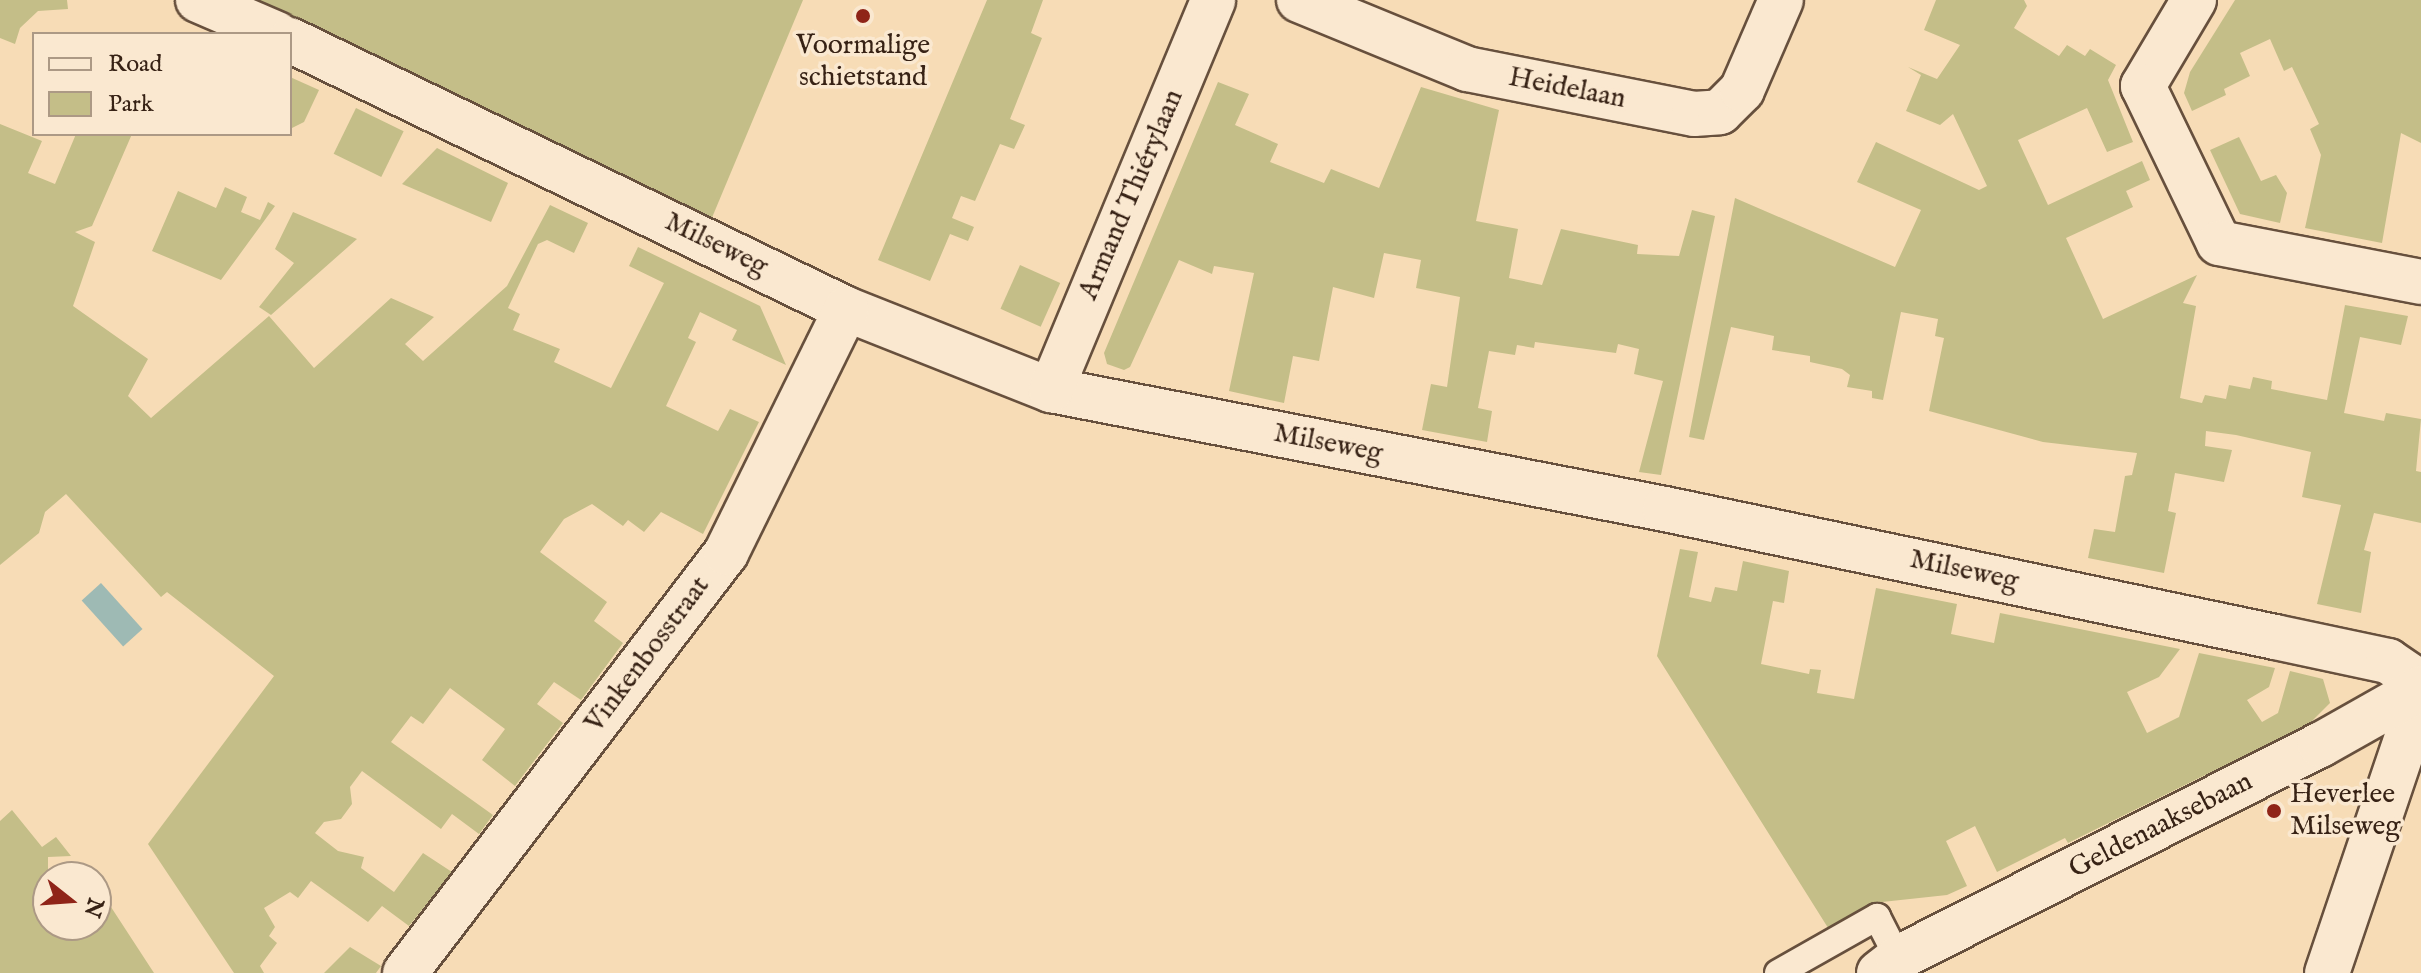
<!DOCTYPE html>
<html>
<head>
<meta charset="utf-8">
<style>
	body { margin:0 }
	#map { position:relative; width:2421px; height:973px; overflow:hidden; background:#f7dcb6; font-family:"IM FELL English",serif }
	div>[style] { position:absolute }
	.green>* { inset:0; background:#c4be88; transform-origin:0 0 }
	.water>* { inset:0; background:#9ebab4; transform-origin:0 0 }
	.roads { filter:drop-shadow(2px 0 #67503d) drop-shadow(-2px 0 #67503d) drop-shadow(0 2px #67503d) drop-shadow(0 -2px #67503d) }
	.lane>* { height:26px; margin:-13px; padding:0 13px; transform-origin:13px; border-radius:13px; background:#fae8d0 }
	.street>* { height:44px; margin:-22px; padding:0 22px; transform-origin:22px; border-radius:22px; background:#fae8d0 }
	.secondary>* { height:44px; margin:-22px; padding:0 22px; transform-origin:22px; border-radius:22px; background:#fae8d0 }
	.dots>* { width:22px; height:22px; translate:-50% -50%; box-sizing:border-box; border:4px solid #fae8d0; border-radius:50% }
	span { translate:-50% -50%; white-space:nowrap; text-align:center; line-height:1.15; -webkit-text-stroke:7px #fae8d0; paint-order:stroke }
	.poi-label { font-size:28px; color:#372215 }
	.left { translate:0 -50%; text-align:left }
	.street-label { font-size:28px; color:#372215 }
	.legend { position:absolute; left:32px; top:32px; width:260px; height:104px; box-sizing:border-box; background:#fae8d0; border:2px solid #ac9985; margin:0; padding:10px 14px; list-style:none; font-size:24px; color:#372215 }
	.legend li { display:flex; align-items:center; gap:16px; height:40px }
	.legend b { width:40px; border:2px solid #ac9985 }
	.north { position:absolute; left:32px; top:861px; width:80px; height:80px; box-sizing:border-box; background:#fae8d0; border:2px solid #ac9985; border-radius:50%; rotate:107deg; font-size:22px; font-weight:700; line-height:32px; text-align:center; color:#372215 }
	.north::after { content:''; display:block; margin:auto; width:28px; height:36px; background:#8f2418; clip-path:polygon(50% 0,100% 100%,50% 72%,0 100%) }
</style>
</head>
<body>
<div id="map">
	<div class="green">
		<div style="clip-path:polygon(0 0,67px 0,68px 9px,38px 11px,20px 28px,15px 44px,0 38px)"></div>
		<div style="clip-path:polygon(198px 0,803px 0,711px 220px)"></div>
		<div style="clip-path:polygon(987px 0,1043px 0,1031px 33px,1042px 38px,1010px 119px,1025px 125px,1014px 149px,1000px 144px,975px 201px,961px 196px,952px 218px,974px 227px,968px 241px,950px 234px,930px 281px,878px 260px)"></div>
		<div style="clip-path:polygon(1936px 0,2024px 0,2027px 6px,2014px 28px,2059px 56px,2067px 45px,2085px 56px,2090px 49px,2116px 65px,2108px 80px,2133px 142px,2107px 152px,2087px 108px,2018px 140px,2048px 205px,2142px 161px,2150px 180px,2126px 191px,2133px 207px,2066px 238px,2103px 319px,2197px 275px,2183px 303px,2196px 306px,2180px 398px,2202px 403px,2205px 395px,2226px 399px,2229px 385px,2250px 389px,2253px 377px,2272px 381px,2271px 389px,2327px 400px,2345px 305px,2408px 316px,2401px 345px,2360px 337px,2344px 413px,2384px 421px,2386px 413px,2421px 419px,2416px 471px,2421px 472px,2421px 523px,2374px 513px,2364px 550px,2371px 552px,2361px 613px,2317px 604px,2341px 505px,2302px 497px,2311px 452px,2236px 435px,2206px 431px,2205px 446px,2232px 450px,2224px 482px,2175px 473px,2168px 511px,2176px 513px,2164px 573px,2088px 558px,2094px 529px,2115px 532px,2125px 476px,2132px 475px,2137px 453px,2043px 442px,1929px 411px,1944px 338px,1935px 336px,1938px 319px,1901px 312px,1883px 400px,1872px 398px,1872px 391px,1847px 387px,1850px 375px,1842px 369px,1810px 362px,1810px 356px,1772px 350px,1774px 336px,1731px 327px,1704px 440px,1689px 437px,1735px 198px,1895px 267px,1921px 210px,1857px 182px,1876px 142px,1979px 190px,1987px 186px,1953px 114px,1940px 125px,1906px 111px,1921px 75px,1908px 67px,1937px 79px,1960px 45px,1924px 30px)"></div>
		<div style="clip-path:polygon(2235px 0,2421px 0,2421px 143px,2401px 133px,2382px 243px,2305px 228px,2321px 155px,2310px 129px,2319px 124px,2292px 67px,2284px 71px,2270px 39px,2240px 53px,2250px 76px,2224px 89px,2226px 95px,2192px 111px,2184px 93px,2190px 72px)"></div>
		<div style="clip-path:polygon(290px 77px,319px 90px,304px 122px,290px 129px)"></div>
		<div style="clip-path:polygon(1218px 82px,1249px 94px,1235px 125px,1278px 144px,1270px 162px,1324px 183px,1331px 169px,1379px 188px,1421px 87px,1499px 110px,1476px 221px,1518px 229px,1509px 278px,1542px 285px,1561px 229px,1638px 245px,1637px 254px,1679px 256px,1692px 210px,1715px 216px,1661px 475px,1639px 472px,1663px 381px,1634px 374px,1639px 349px,1618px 344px,1616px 353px,1535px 342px,1534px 348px,1517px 345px,1515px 355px,1489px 351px,1478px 408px,1492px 411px,1487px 442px,1422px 430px,1431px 384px,1447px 387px,1460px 297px,1416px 288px,1421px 260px,1384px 253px,1374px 298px,1333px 287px,1319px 361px,1293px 356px,1284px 403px,1229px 391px,1254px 273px,1214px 266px,1212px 274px,1179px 260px,1130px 367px,1124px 370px,1107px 364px,1104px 353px)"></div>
		<div style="left:356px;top:108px;width:53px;height:51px;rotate:26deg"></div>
		<div style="clip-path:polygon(0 124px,42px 141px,28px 173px,55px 184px,76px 134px,132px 134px,92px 226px,75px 232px,95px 242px,73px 306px,148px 359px,128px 396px,151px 418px,269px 316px,314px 368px,391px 298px,434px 317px,405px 344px,423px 361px,507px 286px,550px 205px,588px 223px,574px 253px,547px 240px,538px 244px,508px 308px,520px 314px,513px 330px,560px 349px,554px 362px,611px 388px,664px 283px,629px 266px,638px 247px,760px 306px,786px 365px,732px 340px,737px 330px,700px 312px,688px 338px,696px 342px,666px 406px,718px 431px,730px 409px,759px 422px,703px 534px,661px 512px,644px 532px,628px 520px,623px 526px,592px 504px,564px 519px,540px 552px,607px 602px,594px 621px,623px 643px,581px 700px,554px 682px,537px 704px,563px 723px,515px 786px,482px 760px,505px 729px,450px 688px,423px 724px,411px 716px,391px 742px,493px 815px,479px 834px,452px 814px,441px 829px,362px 771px,350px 787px,352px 804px,341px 819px,324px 822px,315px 833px,338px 851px,364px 857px,361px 868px,394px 892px,423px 853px,452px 872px,409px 926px,382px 906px,368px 922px,311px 881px,298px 898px,290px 892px,264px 908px,275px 927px,269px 936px,277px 943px,260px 966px,264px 973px,234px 973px,148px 844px,274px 676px,167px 592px,161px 597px,66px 494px,45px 512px,39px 533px,0 565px)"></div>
		<div style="clip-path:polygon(2239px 137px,2261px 181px,2276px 175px,2287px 193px,2280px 223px,2240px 214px,2210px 150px)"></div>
		<div style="clip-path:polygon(437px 148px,508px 183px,491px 222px,402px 184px)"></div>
		<div style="clip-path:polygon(225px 187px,247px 197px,241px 212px,260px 220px,268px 202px,275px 206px,221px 280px,152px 251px,178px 191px,216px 208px)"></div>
		<div style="clip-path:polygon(293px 212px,357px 239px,271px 315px,259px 307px,294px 263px,275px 249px)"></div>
		<div style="left:1020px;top:265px;width:44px;height:48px;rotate:24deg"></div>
		<div style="clip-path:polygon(1680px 549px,1698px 552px,1689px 597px,1711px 602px,1715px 587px,1737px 591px,1743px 561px,1789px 571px,1784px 603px,1773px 601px,1761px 664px,1809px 674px,1810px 669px,1821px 670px,1817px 693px,1854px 699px,1876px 588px,1957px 604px,1951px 634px,1994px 643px,2000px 613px,2180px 649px,2159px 677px,2127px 692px,2147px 733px,2179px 717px,2199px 653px,2275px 668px,2269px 687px,2247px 700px,2262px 722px,2278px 713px,2290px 671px,2323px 679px,2330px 703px,2310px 723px,2068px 843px,2065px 838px,1997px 872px,1975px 826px,1946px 841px,1967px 886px,1947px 895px,1882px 902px,1830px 931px,1657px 656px)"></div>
		<div style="clip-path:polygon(12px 810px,42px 847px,56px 837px,71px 856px,48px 857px,48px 925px,96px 925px,96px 884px,154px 973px,0 973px,0 821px)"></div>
		<div style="clip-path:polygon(350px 947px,381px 966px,376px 973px,324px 973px)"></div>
	</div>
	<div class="water">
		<div style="left:101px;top:583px;width:62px;height:26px;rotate:48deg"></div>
	</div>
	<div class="roads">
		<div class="lane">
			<div style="left:1778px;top:973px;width:114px;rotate:-29.5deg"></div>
			<div style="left:1877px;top:917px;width:46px;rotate:62.9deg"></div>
		</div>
		<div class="street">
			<div style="left:198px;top:0;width:86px;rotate:23.3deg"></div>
			<div style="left:1299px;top:0;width:182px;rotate:22.3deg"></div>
			<div style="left:1467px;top:69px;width:231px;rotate:11.2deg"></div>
			<div style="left:1694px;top:114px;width:26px;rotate:-4deg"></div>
			<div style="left:1720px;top:112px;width:31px;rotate:-45deg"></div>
			<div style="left:1742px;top:90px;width:98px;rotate:-66.6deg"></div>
			<div style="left:2194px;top:0;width:100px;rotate:120.7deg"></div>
			<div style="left:2143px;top:86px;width:174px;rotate:64.2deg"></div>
			<div style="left:2219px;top:243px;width:206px;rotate:10.9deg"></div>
			<div style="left:290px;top:40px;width:618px;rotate:25.82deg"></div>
			<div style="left:846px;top:309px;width:220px;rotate:21.6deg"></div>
			<div style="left:1051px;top:390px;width:625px;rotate:10.97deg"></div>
			<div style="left:1665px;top:509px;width:623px;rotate:11.85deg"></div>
			<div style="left:2275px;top:637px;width:116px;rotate:12deg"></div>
			<div style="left:2388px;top:661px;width:40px;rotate:34deg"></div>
			<div style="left:1051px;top:390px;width:422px;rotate:-67.4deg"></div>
			<div style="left:405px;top:973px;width:529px;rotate:-52.61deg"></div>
			<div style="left:726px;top:553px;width:272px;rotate:-63.8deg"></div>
			<div style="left:2327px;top:973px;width:293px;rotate:-71.3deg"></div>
		</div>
		<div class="secondary">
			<div style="left:1879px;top:973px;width:24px;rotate:-38deg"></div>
			<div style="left:1898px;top:958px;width:473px;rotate:-26.8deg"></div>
			<div style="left:2320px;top:745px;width:116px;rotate:-29.4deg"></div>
		</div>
	</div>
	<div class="dots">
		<div style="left:863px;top:16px;background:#8f2418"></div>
		<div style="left:2274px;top:811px;background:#8f2418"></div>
	</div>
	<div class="poi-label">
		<span style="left:863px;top:62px">Voormalige<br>schietstand</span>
		<span class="left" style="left:2290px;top:811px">Heverlee<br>Milseweg</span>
	</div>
	<div class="street-label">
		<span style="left:1567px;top:89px;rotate:11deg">Heidelaan</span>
		<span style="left:1132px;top:195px;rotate:-67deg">Armand Thiérylaan</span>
		<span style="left:716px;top:245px;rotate:26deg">Milseweg</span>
		<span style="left:1328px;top:444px;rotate:11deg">Milseweg</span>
		<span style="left:1964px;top:571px;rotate:12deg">Milseweg</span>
		<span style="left:648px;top:655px;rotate:-53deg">Vinkenbosstraat</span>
		<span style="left:2161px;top:826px;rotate:-27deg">Geldenaaksebaan</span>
	</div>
	<ul class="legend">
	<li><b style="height:10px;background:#fae8d0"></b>Road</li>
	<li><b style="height:22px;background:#c4be88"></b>Park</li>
	</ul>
	<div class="north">N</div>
</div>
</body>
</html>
